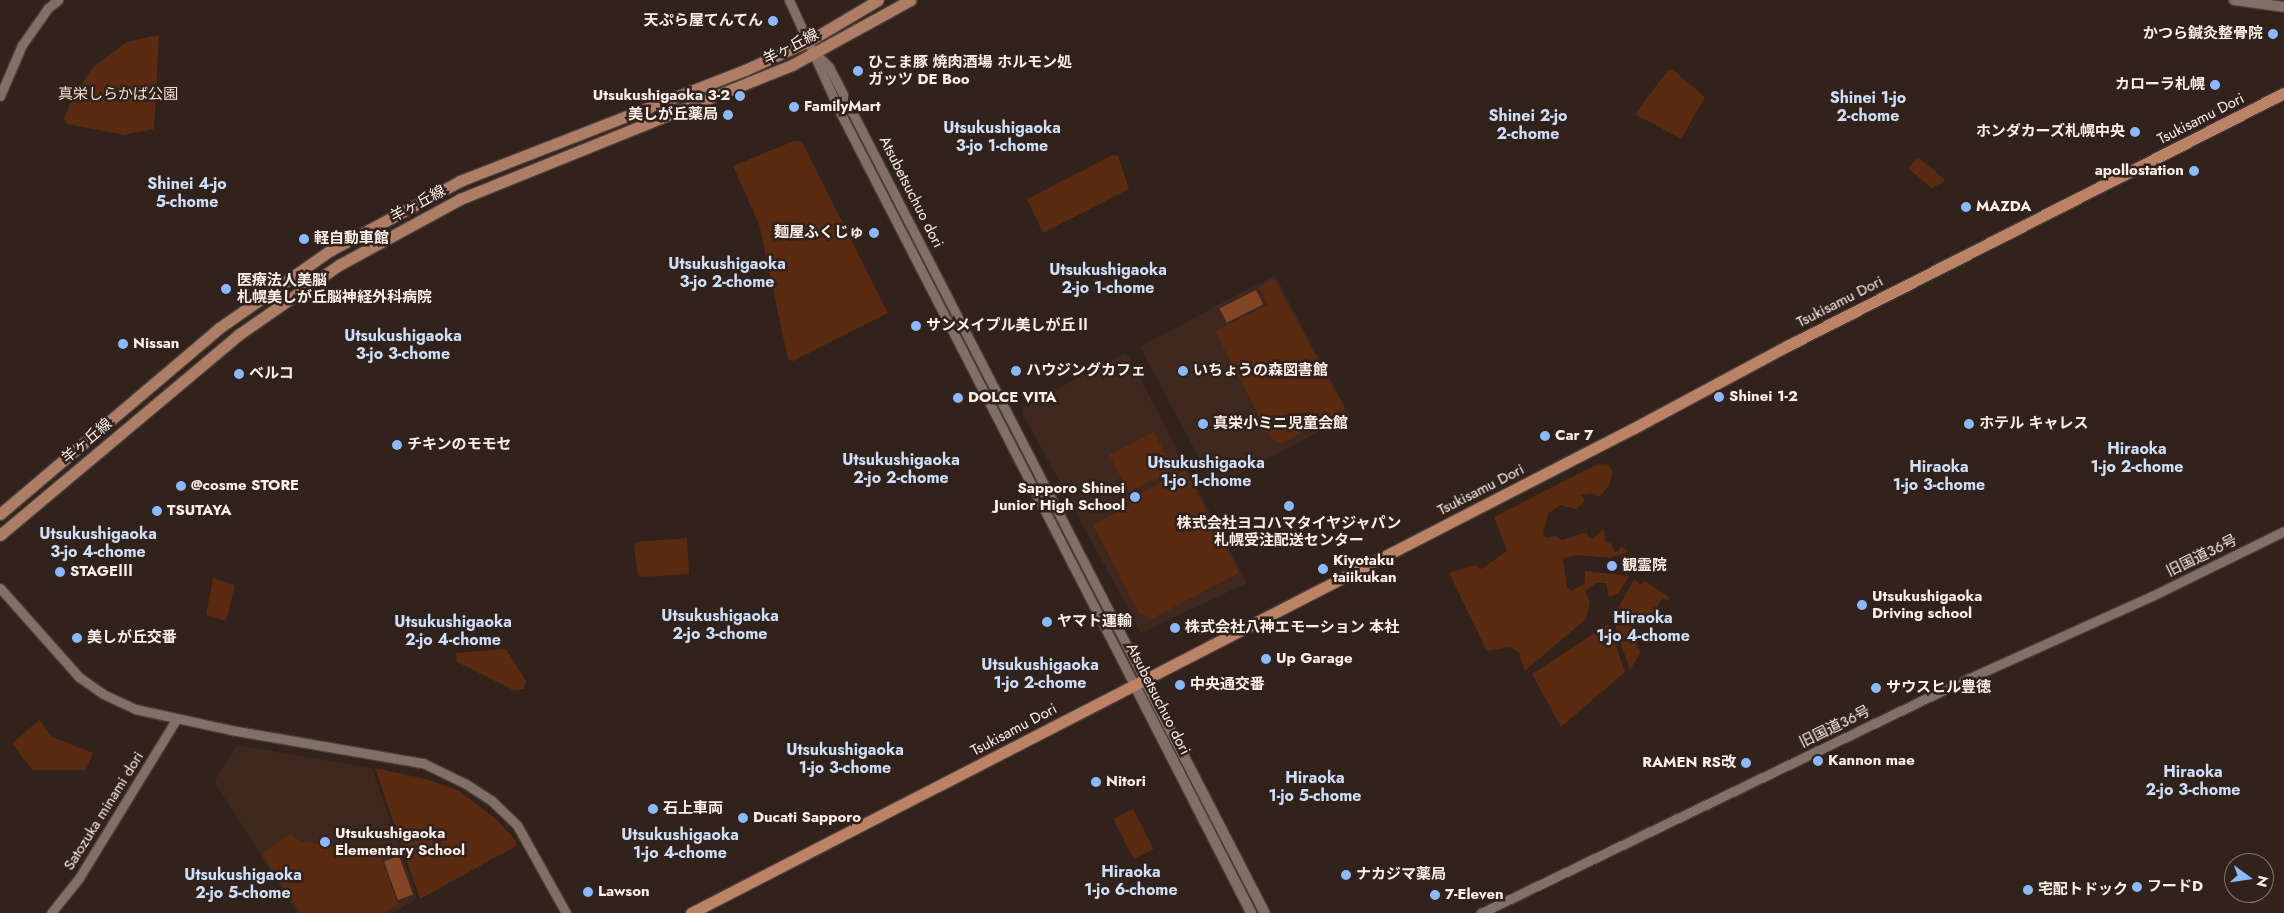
<!DOCTYPE html>
<html>
<head>
<meta charset="utf-8">
<style>
	body { margin:0 }
	#map { position:relative; width:2284px; height:913px; overflow:hidden; background:#31221b; font-family:Jost,"Noto Sans JP",sans-serif }
	div>[style] { position:absolute }
	.built>* { inset:0; background:#3f291f; transform-origin:0 0 }
	.green>* { inset:0; background:#5b2b11; transform-origin:0 0 }
	.water>* { inset:0; background:#834524; transform-origin:0 0 }
	.roads { filter:drop-shadow(1px 0 #4a3d37) drop-shadow(-1px 0 #4a3d37) drop-shadow(0 1px #4a3d37) drop-shadow(0 -1px #4a3d37) }
	.tertiary>* { height:9px; margin:-4.5px; padding:0 4.5px; transform-origin:4.5px; border-radius:4.5px; background:#826f66 }
	.secondary>* { height:10px; margin:-5px; padding:0 5px; transform-origin:5px; border-radius:5px; background:#826f66 }
	.primary>* { height:11px; margin:-5.5px; padding:0 5.5px; transform-origin:5.5px; border-radius:5.5px; background:#ae7d66 }
	.trunk>* { height:11px; margin:-5.5px; padding:0 5.5px; transform-origin:5.5px; border-radius:5.5px; background:#bc8266 }
	.dots>* { width:14px; height:14px; translate:-50% -50%; box-sizing:border-box; border:2px solid #31221b; border-radius:50% }
	span { translate:-50% -50%; white-space:nowrap; text-align:center; line-height:1.15; -webkit-text-stroke:5px #31221b; paint-order:stroke }
	.poi-label { font-size:15px; color:#faefea; font-weight:700 }
	.right { translate:-100% -50%; text-align:right }
	.left { translate:0 -50%; text-align:left }
	.street-label { font-size:15px; color:#faefea }
	.park-label { font-size:15px; color:#f2ded5 }
	.neighbourhood-label { font-size:16px; color:#cddff8; font-weight:700 }
	.north { position:absolute; left:2224px; top:853px; width:50px; height:50px; box-sizing:border-box; background:#31221b; border:1px solid #81746e; border-radius:50%; rotate:104deg; font-size:14px; font-weight:700; line-height:20px; text-align:center; color:#faefea }
	.north::after { content:''; display:block; margin:auto; width:18px; height:22px; background:#8abafc; clip-path:polygon(50% 0,100% 100%,50% 72%,0 100%) }
</style>
</head>
<body>
<div id="map">
	<div class="built">
		<div style="left:1275px;top:275px;width:159px;height:153px;rotate:62deg"></div>
		<div style="clip-path:polygon(1124px 354px,1128px 355px,1247px 583px,1141px 633px,1022px 412px,1024px 406px)"></div>
		<div style="clip-path:polygon(237px 745px,372px 768px,417px 899px,393px 913px,297px 913px,216px 784px,216px 779px)"></div>
	</div>
	<div class="green">
		<div style="clip-path:polygon(159px 35px,154px 129px,124px 135px,67px 124px,64px 118px,73px 97px,93px 67px,127px 42px)"></div>
		<div style="clip-path:polygon(1672px 69px,1705px 97px,1681px 139px,1635px 114px,1668px 70px)"></div>
		<div style="clip-path:polygon(794px 141px,802px 142px,888px 313px,793px 361px,788px 359px,759px 224px,733px 166px)"></div>
		<div style="clip-path:polygon(1113px 155px,1118px 156px,1129px 189px,1043px 233px,1027px 199px)"></div>
		<div style="clip-path:polygon(1918px 157px,1944px 179px,1944px 182px,1931px 188px,1908px 168px)"></div>
		<div style="clip-path:polygon(1274px 280px,1345px 409px,1282px 443px,1271px 439px,1215px 331px,1268px 305px,1259px 287px)"></div>
		<div style="left:1154px;top:432px;width:42px;height:50px;rotate:63deg"></div>
		<div style="clip-path:polygon(1607px 464px,1613px 472px,1609px 486px,1599px 497px,1593px 493px,1581px 495px,1585px 501px,1576px 509px,1560px 505px,1548px 514px,1543px 534px,1546px 538px,1556px 536px,1562px 540px,1587px 532px,1588px 537px,1593px 539px,1604px 529px,1605px 541px,1612px 544px,1614px 552px,1619px 551px,1620px 547px,1627px 549px,1628px 552px,1610px 558px,1578px 555px,1563px 558px,1567px 587px,1572px 591px,1585px 583px,1585px 571px,1629px 576px,1618px 594px,1609px 597px,1606px 583px,1596px 583px,1585px 591px,1590px 602px,1586px 619px,1525px 671px,1519px 653px,1510px 647px,1487px 651px,1449px 573px,1475px 565px,1481px 569px,1507px 551px,1494px 517px,1596px 465px)"></div>
		<div style="clip-path:polygon(1185px 470px,1239px 573px,1153px 618px,1139px 613px,1093px 525px,1130px 505px,1128px 500px)"></div>
		<div style="clip-path:polygon(687px 538px,689px 574px,643px 577px,638px 575px,634px 546px,637px 542px)"></div>
		<div style="clip-path:polygon(213px 578px,235px 585px,226px 621px,206px 615px)"></div>
		<div style="clip-path:polygon(1634px 579px,1640px 585px,1645px 581px,1670px 598px,1667px 601px,1662px 598px,1649px 620px,1646px 619px,1643px 623px,1639px 620px,1635px 625px,1616px 612px)"></div>
		<div style="clip-path:polygon(1617px 615px,1633px 627px,1631px 631px,1640px 653px,1630px 670px,1618px 636px,1614px 620px)"></div>
		<div style="clip-path:polygon(1608px 624px,1625px 672px,1561px 727px,1532px 674px)"></div>
		<div style="clip-path:polygon(506px 649px,526px 681px,524px 689px,513px 690px,457px 662px,456px 653px)"></div>
		<div style="clip-path:polygon(39px 720px,52px 737px,93px 753px,86px 770px,33px 770px,12px 744px)"></div>
		<div style="clip-path:polygon(375px 768px,426px 779px,459px 791px,495px 818px,516px 841px,516px 846px,420px 899px)"></div>
		<div style="left:1133px;top:809px;width:45px;height:22px;rotate:63deg"></div>
		<div style="clip-path:polygon(291px 834px,300px 841px,380px 855px,398px 905px,383px 913px,300px 913px,262px 854px)"></div>
	</div>
	<div class="water">
		<div style="left:1256px;top:290px;width:16px;height:41px;rotate:63deg"></div>
		<div style="left:399px;top:856px;width:41px;height:16px;rotate:70deg"></div>
	</div>
	<div class="roads">
		<div class="tertiary">
			<div style="left:789px;top:0;width:125px;rotate:65.5deg"></div>
			<div style="left:841px;top:114px;width:641px;rotate:62.8deg"></div>
			<div style="left:817px;top:55px;width:17px;rotate:45deg"></div>
			<div style="left:829px;top:67px;width:688px;rotate:62.76deg"></div>
			<div style="left:0;top:96px;width:56px;rotate:-66.7deg"></div>
			<div style="left:22px;top:45px;width:45px;rotate:-54.9deg"></div>
			<div style="left:48px;top:8px;width:13px;rotate:-39deg"></div>
			<div style="left:0;top:588px;width:119px;rotate:48.4deg"></div>
			<div style="left:79px;top:677px;width:29px;rotate:35deg"></div>
			<div style="left:103px;top:694px;width:35px;rotate:25deg"></div>
			<div style="left:135px;top:709px;width:98px;rotate:12.3deg"></div>
			<div style="left:231px;top:730px;width:195px;rotate:9.8deg"></div>
			<div style="left:423px;top:763px;width:48px;rotate:26deg"></div>
			<div style="left:466px;top:784px;width:30px;rotate:33deg"></div>
			<div style="left:491px;top:800px;width:36px;rotate:44deg"></div>
			<div style="left:517px;top:825px;width:101px;rotate:60.9deg"></div>
			<div style="left:51px;top:913px;width:45px;rotate:-51.3deg"></div>
			<div style="left:79px;top:878px;width:185px;rotate:-58.5deg"></div>
			<div style="left:1481px;top:913px;width:525px;rotate:-25.74deg"></div>
			<div style="left:1954px;top:685px;width:217px;rotate:-24.2deg"></div>
			<div style="left:2152px;top:596px;width:147px;rotate:-26.2deg"></div>
		</div>
		<div class="secondary">
			<div style="left:2234px;top:0;width:50px;rotate:8deg"></div>
			<div style="left:1144px;top:679px;width:263px;rotate:62.7deg"></div>
			<div style="left:1134px;top:684px;width:257px;rotate:62.9deg"></div>
		</div>
		<div class="primary">
			<div style="left:0;top:514px;width:287px;rotate:-40.3deg"></div>
			<div style="left:219px;top:328px;width:136px;rotate:-34.9deg"></div>
			<div style="left:331px;top:250px;width:146px;rotate:-28.1deg"></div>
			<div style="left:460px;top:181px;width:306px;rotate:-21.3deg"></div>
			<div style="left:745px;top:70px;width:70px;rotate:-24.4deg"></div>
			<div style="left:809px;top:41px;width:80px;rotate:-30.7deg"></div>
			<div style="left:0;top:535px;width:311px;rotate:-40deg"></div>
			<div style="left:238px;top:335px;width:123px;rotate:-34.7deg"></div>
			<div style="left:339px;top:265px;width:138px;rotate:-28.6deg"></div>
			<div style="left:460px;top:199px;width:358px;rotate:-22deg"></div>
			<div style="left:792px;top:65px;width:135px;rotate:-28.8deg"></div>
		</div>
		<div class="trunk">
			<div style="left:691px;top:913px;width:1060px;rotate:-27.22deg"></div>
			<div style="left:1634px;top:428px;width:174px;rotate:-28.2deg"></div>
			<div style="left:1787px;top:346px;width:558px;rotate:-26.98deg"></div>
		</div>
	</div>
	<div class="dots">
		<div style="left:773px;top:21px;background:#8abafc"></div>
		<div style="left:2273px;top:34px;background:#8abafc"></div>
		<div style="left:858px;top:71px;background:#8abafc"></div>
		<div style="left:2215px;top:85px;background:#8abafc"></div>
		<div style="left:740px;top:96px;background:#8abafc"></div>
		<div style="left:794px;top:107px;background:#8abafc"></div>
		<div style="left:728px;top:115px;background:#8abafc"></div>
		<div style="left:2135px;top:132px;background:#8abafc"></div>
		<div style="left:2194px;top:171px;background:#8abafc"></div>
		<div style="left:1966px;top:207px;background:#8abafc"></div>
		<div style="left:874px;top:233px;background:#8abafc"></div>
		<div style="left:304px;top:239px;background:#8abafc"></div>
		<div style="left:226px;top:289px;background:#8abafc"></div>
		<div style="left:916px;top:326px;background:#8abafc"></div>
		<div style="left:123px;top:344px;background:#8abafc"></div>
		<div style="left:1016px;top:371px;background:#8abafc"></div>
		<div style="left:1183px;top:371px;background:#8abafc"></div>
		<div style="left:239px;top:374px;background:#8abafc"></div>
		<div style="left:1719px;top:397px;background:#8abafc"></div>
		<div style="left:958px;top:398px;background:#8abafc"></div>
		<div style="left:1203px;top:424px;background:#8abafc"></div>
		<div style="left:1969px;top:424px;background:#8abafc"></div>
		<div style="left:1545px;top:436px;background:#8abafc"></div>
		<div style="left:397px;top:445px;background:#8abafc"></div>
		<div style="left:181px;top:486px;background:#8abafc"></div>
		<div style="left:1135px;top:497px;background:#8abafc"></div>
		<div style="left:1289px;top:506px;background:#8abafc"></div>
		<div style="left:157px;top:511px;background:#8abafc"></div>
		<div style="left:1612px;top:566px;background:#8abafc"></div>
		<div style="left:1323px;top:569px;background:#8abafc"></div>
		<div style="left:60px;top:572px;background:#8abafc"></div>
		<div style="left:1862px;top:605px;background:#8abafc"></div>
		<div style="left:1047px;top:622px;background:#8abafc"></div>
		<div style="left:1175px;top:628px;background:#8abafc"></div>
		<div style="left:77px;top:638px;background:#8abafc"></div>
		<div style="left:1266px;top:659px;background:#8abafc"></div>
		<div style="left:1180px;top:685px;background:#8abafc"></div>
		<div style="left:1876px;top:688px;background:#8abafc"></div>
		<div style="left:1818px;top:761px;background:#8abafc"></div>
		<div style="left:1746px;top:763px;background:#8abafc"></div>
		<div style="left:1096px;top:782px;background:#8abafc"></div>
		<div style="left:653px;top:809px;background:#8abafc"></div>
		<div style="left:743px;top:818px;background:#8abafc"></div>
		<div style="left:325px;top:842px;background:#8abafc"></div>
		<div style="left:1346px;top:875px;background:#8abafc"></div>
		<div style="left:2137px;top:887px;background:#8abafc"></div>
		<div style="left:2028px;top:890px;background:#8abafc"></div>
		<div style="left:588px;top:892px;background:#8abafc"></div>
		<div style="left:1435px;top:895px;background:#8abafc"></div>
	</div>
	<div class="poi-label">
		<span class="right" style="left:763px;top:21px">天ぷら屋てんてん</span>
		<span class="right" style="left:2263px;top:34px">かつら鍼灸整骨院</span>
		<span class="left" style="left:868px;top:71px">ひこま豚 焼肉酒場 ホルモン処<br>ガッツ DE Boo</span>
		<span class="right" style="left:2205px;top:85px">カローラ札幌</span>
		<span class="right" style="left:730px;top:96px">Utsukushigaoka 3-2</span>
		<span class="left" style="left:804px;top:107px">FamilyMart</span>
		<span class="right" style="left:718px;top:115px">美しが丘薬局</span>
		<span class="right" style="left:2125px;top:132px">ホンダカーズ札幌中央</span>
		<span class="right" style="left:2184px;top:171px">apollostation</span>
		<span class="left" style="left:1976px;top:207px">MAZDA</span>
		<span class="right" style="left:864px;top:233px">麺屋ふくじゅ</span>
		<span class="left" style="left:314px;top:239px">軽自動車館</span>
		<span class="left" style="left:237px;top:289px">医療法人美脳<br>札幌美しが丘脳神経外科病院</span>
		<span class="left" style="left:926px;top:326px">サンメイプル美しが丘Ⅱ</span>
		<span class="left" style="left:133px;top:344px">Nissan</span>
		<span class="left" style="left:1026px;top:371px">ハウジングカフェ</span>
		<span class="left" style="left:1193px;top:371px">いちょうの森図書館</span>
		<span class="left" style="left:249px;top:374px">ベルコ</span>
		<span class="left" style="left:1729px;top:397px">Shinei 1-2</span>
		<span class="left" style="left:968px;top:398px">DOLCE VITA</span>
		<span class="left" style="left:1213px;top:424px">真栄小ミニ児童会館</span>
		<span class="left" style="left:1979px;top:424px">ホテル キャレス</span>
		<span class="left" style="left:1555px;top:436px">Car 7</span>
		<span class="left" style="left:407px;top:445px">チキンのモモセ</span>
		<span class="left" style="left:191px;top:486px">@cosme STORE</span>
		<span class="right" style="left:1125px;top:497px">Sapporo Shinei<br>Junior High School</span>
		<span class="left" style="left:167px;top:511px">TSUTAYA</span>
		<span style="left:1289px;top:532px">株式会社ヨコハマタイヤジャパン<br>札幌受注配送センター</span>
		<span class="left" style="left:1333px;top:569px">Kiyotaku<br>taiikukan</span>
		<span class="left" style="left:1622px;top:566px">観霊院</span>
		<span class="left" style="left:70px;top:572px">STAGEⅢ</span>
		<span class="left" style="left:1872px;top:605px">Utsukushigaoka<br>Driving school</span>
		<span class="left" style="left:1057px;top:622px">ヤマト運輸</span>
		<span class="left" style="left:1185px;top:628px">株式会社八神エモーション 本社</span>
		<span class="left" style="left:87px;top:638px">美しが丘交番</span>
		<span class="left" style="left:1276px;top:659px">Up Garage</span>
		<span class="left" style="left:1190px;top:685px">中央通交番</span>
		<span class="left" style="left:1886px;top:688px">サウスヒル豊徳</span>
		<span class="left" style="left:1828px;top:761px">Kannon mae</span>
		<span class="right" style="left:1736px;top:763px">RAMEN RS改</span>
		<span class="left" style="left:1106px;top:782px">Nitori</span>
		<span class="left" style="left:663px;top:809px">石上車両</span>
		<span class="left" style="left:753px;top:818px">Ducati Sapporo</span>
		<span class="left" style="left:335px;top:842px">Utsukushigaoka<br>Elementary School</span>
		<span class="left" style="left:1356px;top:875px">ナカジマ薬局</span>
		<span class="left" style="left:2147px;top:887px">フードD</span>
		<span class="left" style="left:2038px;top:890px">宅配トドック</span>
		<span class="left" style="left:598px;top:892px">Lawson</span>
		<span class="left" style="left:1445px;top:895px">7-Eleven</span>
	</div>
	<div class="street-label">
		<span style="left:791px;top:47px;rotate:-27deg">羊ヶ丘線</span>
		<span style="left:2201px;top:119px;rotate:-27deg">Tsukisamu Dori</span>
		<span style="left:911px;top:192px;rotate:63deg">Atsubetsuchuo dori</span>
		<span style="left:418px;top:204px;rotate:-28deg">羊ヶ丘線</span>
		<span style="left:1840px;top:302px;rotate:-27deg">Tsukisamu Dori</span>
		<span style="left:87px;top:441px;rotate:-40deg">羊ヶ丘線</span>
		<span style="left:1481px;top:490px;rotate:-27deg">Tsukisamu Dori</span>
		<span style="left:2202px;top:556px;rotate:-26deg">旧国道36号</span>
		<span style="left:1158px;top:699px;rotate:63deg">Atsubetsuchuo dori</span>
		<span style="left:1835px;top:727px;rotate:-26deg">旧国道36号</span>
		<span style="left:1014px;top:730px;rotate:-28deg">Tsukisamu Dori</span>
		<span style="left:104px;top:811px;rotate:-58deg">Satozuka minami dori</span>
	</div>
	<div class="park-label">
		<span style="left:118px;top:95px">真栄しらかば公園</span>
	</div>
	<div class="neighbourhood-label">
		<span style="left:1868px;top:107px">Shinei 1-jo<br>2-chome</span>
		<span style="left:1528px;top:125px">Shinei 2-jo<br>2-chome</span>
		<span style="left:1002px;top:137px">Utsukushigaoka<br>3-jo 1-chome</span>
		<span style="left:187px;top:193px">Shinei 4-jo<br>5-chome</span>
		<span style="left:727px;top:273px">Utsukushigaoka<br>3-jo 2-chome</span>
		<span style="left:1108px;top:279px">Utsukushigaoka<br>2-jo 1-chome</span>
		<span style="left:403px;top:345px">Utsukushigaoka<br>3-jo 3-chome</span>
		<span style="left:2137px;top:458px">Hiraoka<br>1-jo 2-chome</span>
		<span style="left:901px;top:469px">Utsukushigaoka<br>2-jo 2-chome</span>
		<span style="left:1206px;top:472px">Utsukushigaoka<br>1-jo 1-chome</span>
		<span style="left:1939px;top:476px">Hiraoka<br>1-jo 3-chome</span>
		<span style="left:98px;top:543px">Utsukushigaoka<br>3-jo 4-chome</span>
		<span style="left:720px;top:625px">Utsukushigaoka<br>2-jo 3-chome</span>
		<span style="left:1643px;top:627px">Hiraoka<br>1-jo 4-chome</span>
		<span style="left:453px;top:631px">Utsukushigaoka<br>2-jo 4-chome</span>
		<span style="left:1040px;top:674px">Utsukushigaoka<br>1-jo 2-chome</span>
		<span style="left:845px;top:759px">Utsukushigaoka<br>1-jo 3-chome</span>
		<span style="left:2193px;top:781px">Hiraoka<br>2-jo 3-chome</span>
		<span style="left:1315px;top:787px">Hiraoka<br>1-jo 5-chome</span>
		<span style="left:680px;top:844px">Utsukushigaoka<br>1-jo 4-chome</span>
		<span style="left:1131px;top:881px">Hiraoka<br>1-jo 6-chome</span>
		<span style="left:243px;top:884px">Utsukushigaoka<br>2-jo 5-chome</span>
	</div>
	<div class="north">N</div>
</div>
</body>
</html>
